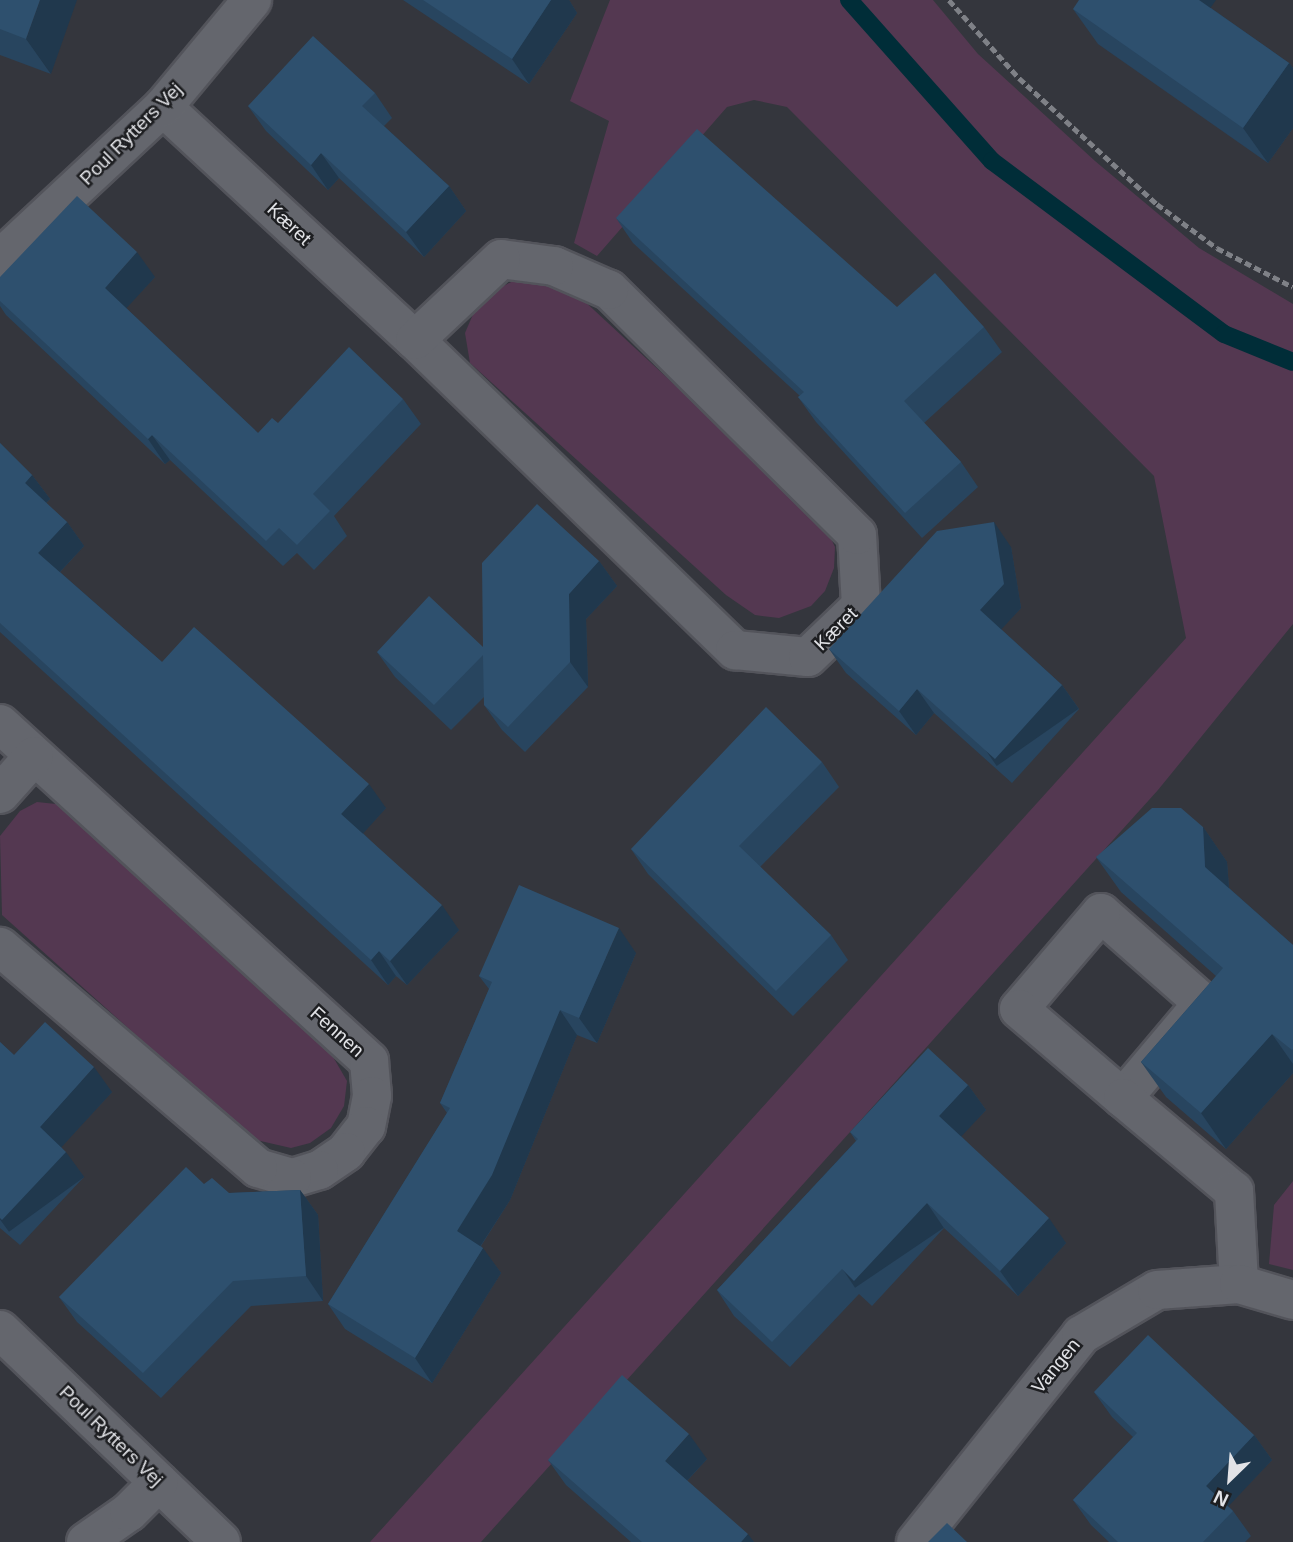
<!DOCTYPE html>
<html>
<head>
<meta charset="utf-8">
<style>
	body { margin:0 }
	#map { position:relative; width:1293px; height:1542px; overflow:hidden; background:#34363d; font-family:Arial,sans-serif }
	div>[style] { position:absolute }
	.green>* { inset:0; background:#543851 }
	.stream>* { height:18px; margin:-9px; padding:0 9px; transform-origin:9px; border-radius:9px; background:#002d38 }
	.path>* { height:4.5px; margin-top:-2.25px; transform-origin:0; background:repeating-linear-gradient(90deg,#7f8187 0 7px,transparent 0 10.5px) }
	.roads { filter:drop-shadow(2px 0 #53545b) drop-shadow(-2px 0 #53545b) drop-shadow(0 2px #53545b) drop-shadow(0 -2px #53545b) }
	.minor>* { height:38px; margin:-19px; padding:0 19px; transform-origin:19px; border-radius:19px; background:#64666d }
	.wall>* { inset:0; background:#28455f }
	.shaded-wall>* { inset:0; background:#20384d; transform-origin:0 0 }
	.building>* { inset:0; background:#2e506e }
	span { translate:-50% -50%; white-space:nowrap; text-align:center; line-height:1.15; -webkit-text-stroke:5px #1d1e21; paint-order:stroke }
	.street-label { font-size:19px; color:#e2e3e7 }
	.north { position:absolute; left:1195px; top:1444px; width:70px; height:70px; -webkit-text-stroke:5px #1d1e21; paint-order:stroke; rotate:205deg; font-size:19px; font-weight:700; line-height:28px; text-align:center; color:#e2e3e7 }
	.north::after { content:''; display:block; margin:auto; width:24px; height:32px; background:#e2e3e7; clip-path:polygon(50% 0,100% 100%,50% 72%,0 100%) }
</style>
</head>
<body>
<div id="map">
	<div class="green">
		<div style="clip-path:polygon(610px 0,933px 0,978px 54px,1095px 161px,1199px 248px,1293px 304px,1293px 624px,1158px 790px,481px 1542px,370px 1542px,1186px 638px,1154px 476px,787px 107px,754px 100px,727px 107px,597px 256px,574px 243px,609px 121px,570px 101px)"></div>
		<div style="clip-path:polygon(515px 280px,567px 285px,823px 522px,835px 547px,834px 568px,825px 591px,811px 606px,779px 618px,755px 615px,726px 595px,470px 363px,465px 333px,474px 312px,492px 292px)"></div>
		<div style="clip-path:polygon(37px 802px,56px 804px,72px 815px,325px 1043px,347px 1081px,344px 1106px,331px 1128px,310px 1143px,291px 1148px,252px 1139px,2px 915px,0 836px,20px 811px)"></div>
		<div style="clip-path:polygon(1293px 1181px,1293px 1270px,1269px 1264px,1274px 1205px)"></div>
	</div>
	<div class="stream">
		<div style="left:849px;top:0;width:215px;rotate:48.4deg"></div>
		<div style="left:992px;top:161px;width:289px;rotate:36.7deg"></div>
		<div style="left:1224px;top:334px;width:74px;rotate:22.1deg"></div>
	</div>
	<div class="path">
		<div style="left:949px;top:0;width:105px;rotate:48.1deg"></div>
		<div style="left:1019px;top:78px;width:187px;rotate:42.4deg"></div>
		<div style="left:1157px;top:204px;width:74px;rotate:36.3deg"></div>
		<div style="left:1217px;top:248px;width:85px;rotate:27.2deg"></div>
	</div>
	<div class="roads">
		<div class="minor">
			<div style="left:163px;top:107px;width:343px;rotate:42.8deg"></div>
			<div style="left:415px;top:340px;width:446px;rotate:44.1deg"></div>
			<div style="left:735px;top:650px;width:73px;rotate:5.5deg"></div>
			<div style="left:808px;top:657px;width:74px;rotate:-43.9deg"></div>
			<div style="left:861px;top:606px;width:71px;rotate:-93.2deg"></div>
			<div style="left:857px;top:535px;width:349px;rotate:-135.3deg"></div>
			<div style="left:609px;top:290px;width:60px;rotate:-156.4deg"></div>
			<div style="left:554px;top:266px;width:53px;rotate:-172.5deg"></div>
			<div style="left:501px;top:259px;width:118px;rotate:136.7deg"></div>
			<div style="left:0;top:259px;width:223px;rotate:-43deg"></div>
			<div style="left:163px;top:107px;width:139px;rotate:-50.2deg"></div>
			<div style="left:0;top:724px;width:500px;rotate:42.4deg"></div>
			<div style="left:369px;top:1061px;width:35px;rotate:85deg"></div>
			<div style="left:372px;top:1096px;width:31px;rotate:101deg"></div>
			<div style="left:366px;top:1126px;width:33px;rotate:128deg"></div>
			<div style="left:346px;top:1152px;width:32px;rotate:146deg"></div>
			<div style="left:319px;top:1170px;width:28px;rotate:163deg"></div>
			<div style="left:292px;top:1178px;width:35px;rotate:-164deg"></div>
			<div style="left:258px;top:1168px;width:340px;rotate:-139.4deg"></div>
			<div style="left:0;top:794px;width:51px;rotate:-48.2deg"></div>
			<div style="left:1123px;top:1098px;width:124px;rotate:-49.9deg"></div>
			<div style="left:1203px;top:1003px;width:136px;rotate:-138.6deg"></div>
			<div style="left:1101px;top:913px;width:126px;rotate:130.5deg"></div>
			<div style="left:1019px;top:1009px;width:137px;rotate:40.6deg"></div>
			<div style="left:1123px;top:1098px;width:145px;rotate:40deg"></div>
			<div style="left:1234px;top:1191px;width:93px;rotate:86.9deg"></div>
			<div style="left:0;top:1330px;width:306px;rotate:43.8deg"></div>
			<div style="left:86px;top:1542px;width:52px;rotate:-34.9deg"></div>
			<div style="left:129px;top:1512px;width:42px;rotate:-45deg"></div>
			<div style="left:916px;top:1542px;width:265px;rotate:-51.4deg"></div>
			<div style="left:1081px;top:1335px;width:88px;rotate:-30.6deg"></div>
			<div style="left:1157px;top:1290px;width:82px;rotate:-4.2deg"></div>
			<div style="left:1239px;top:1284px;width:56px;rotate:16.5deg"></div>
		</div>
	</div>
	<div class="wall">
		<div style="clip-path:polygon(0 0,51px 74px,0 55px)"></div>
		<div style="clip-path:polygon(403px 0,569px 0,577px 13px,529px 84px)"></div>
		<div style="clip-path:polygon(1211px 8px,1289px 63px,1293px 68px,1293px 128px,1268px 163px,1098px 44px,1073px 9px)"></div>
		<div style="clip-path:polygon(375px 93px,392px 118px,384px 126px,449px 186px,466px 211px,424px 257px,339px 178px,328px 190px,266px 131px,248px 106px)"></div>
		<div style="clip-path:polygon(616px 218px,897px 307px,984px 327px,1002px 352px,924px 423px,961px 462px,978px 487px,922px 538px,816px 422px,798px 397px,800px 396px,633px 243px)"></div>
		<div style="clip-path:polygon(0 277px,155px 277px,126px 308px,258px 433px,278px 423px,403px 399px,421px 424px,334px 516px,347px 536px,314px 570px,297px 553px,283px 566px,170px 460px,165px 464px,6px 315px,0 306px)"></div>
		<div style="clip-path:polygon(0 443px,32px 475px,50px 499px,46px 503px,67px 522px,84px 546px,60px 572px,162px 662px,386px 808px,363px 833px,459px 930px,407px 985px,396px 976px,388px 985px,0 632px)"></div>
		<div style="clip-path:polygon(1011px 547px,1021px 608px,1001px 629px,1062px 685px,1079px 709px,1012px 783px,934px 713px,916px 735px,846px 673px,829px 649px)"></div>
		<div style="clip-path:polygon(599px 561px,617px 586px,586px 619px,588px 687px,525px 752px,502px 730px,484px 705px,484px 697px,451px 730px,395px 677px,377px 652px,483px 647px)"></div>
		<div style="clip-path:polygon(822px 762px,839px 787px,760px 867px,831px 935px,848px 960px,793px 1016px,648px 874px,631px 849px)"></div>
		<div style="clip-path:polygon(1203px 827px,1227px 862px,1229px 888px,1293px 945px,1293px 1073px,1226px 1149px,1166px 1097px,1141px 1062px,1216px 976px,1121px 892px,1096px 857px)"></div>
		<div style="clip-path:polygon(636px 953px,597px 1043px,577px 1035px,510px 1200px,481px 1246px,501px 1273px,432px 1383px,345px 1329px,328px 1304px,447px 1113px,440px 1103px,489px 989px,479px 976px)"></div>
		<div style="clip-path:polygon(0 1042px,14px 1055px,112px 1092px,61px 1147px,84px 1177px,20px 1245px,0 1228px)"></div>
		<div style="clip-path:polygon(968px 1085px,986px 1110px,961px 1136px,1066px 1243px,1018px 1296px,944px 1228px,872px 1306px,859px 1294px,790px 1367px,734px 1316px,717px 1290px,856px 1141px,850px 1132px)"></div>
		<div style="clip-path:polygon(204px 1184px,229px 1193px,300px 1190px,318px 1215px,323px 1301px,251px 1306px,161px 1398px,77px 1322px,59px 1297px)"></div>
		<div style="clip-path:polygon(1094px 1392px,1254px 1435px,1272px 1460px,1228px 1506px,1233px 1511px,1251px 1536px,1245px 1542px,1109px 1542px,1091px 1525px,1073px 1500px,1133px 1437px,1112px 1417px)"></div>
		<div style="clip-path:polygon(707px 1459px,687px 1481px,754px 1542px,631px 1542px,566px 1485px,548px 1460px)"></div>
	</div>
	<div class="shaded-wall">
		<div style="clip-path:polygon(40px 0,77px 0,51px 74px,26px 39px)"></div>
		<div style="clip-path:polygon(551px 0,569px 0,577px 13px,529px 84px,512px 59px)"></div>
		<div style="clip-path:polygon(1188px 0,1216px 0,1202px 20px)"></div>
		<div style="clip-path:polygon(1289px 63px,1293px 68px,1293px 128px,1268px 163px,1243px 128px)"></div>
		<div style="clip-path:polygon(321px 153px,339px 178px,328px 190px,311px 165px)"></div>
		<div style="clip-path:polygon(449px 186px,466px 211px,424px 257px,406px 232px)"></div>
		<div style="clip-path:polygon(137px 252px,155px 277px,122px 313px,105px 288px)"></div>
		<div style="clip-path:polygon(152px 435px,170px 460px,165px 464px,148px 439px)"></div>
		<div style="clip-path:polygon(32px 475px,50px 499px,42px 507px,25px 483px)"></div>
		<div style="clip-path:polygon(67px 522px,84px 546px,55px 577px,38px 553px)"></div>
		<div style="clip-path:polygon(994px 522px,1011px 547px,1021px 608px,997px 634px,980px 610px)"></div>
		<div style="clip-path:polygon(599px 561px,617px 586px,586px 619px,588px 687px,570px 662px,569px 594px)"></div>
		<div style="left:1062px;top:685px;width:29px;height:100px;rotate:55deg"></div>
		<div style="clip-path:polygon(917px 689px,934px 713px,916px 735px,899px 711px)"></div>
		<div style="clip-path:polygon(369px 784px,386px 808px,359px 838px,341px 814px)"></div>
		<div style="clip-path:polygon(1203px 827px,1227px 862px,1230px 902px,1205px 867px)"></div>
		<div style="clip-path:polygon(442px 905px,459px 930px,407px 985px,390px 961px)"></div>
		<div style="clip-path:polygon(619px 928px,636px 953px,597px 1043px,579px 1018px)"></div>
		<div style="clip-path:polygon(379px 951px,396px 976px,388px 985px,371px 960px)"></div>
		<div style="clip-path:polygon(560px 1010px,577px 1035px,510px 1200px,474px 1256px,457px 1231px)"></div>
		<div style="clip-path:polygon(1272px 1034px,1293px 1064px,1293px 1073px,1226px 1149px,1201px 1113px)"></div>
		<div style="clip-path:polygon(94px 1067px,112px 1092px,57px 1152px,40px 1127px)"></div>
		<div style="clip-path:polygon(968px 1085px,986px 1110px,957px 1141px,939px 1116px)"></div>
		<div style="left:66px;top:1152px;width:31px;height:93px;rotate:54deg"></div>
		<div style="clip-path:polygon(300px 1190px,318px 1215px,323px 1301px,306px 1276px)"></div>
		<div style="left:927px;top:1203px;width:30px;height:107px;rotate:56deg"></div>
		<div style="clip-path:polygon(1049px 1218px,1066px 1243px,1018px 1296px,1000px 1271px)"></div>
		<div style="clip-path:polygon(483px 1248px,501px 1273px,432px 1383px,415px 1358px)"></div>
		<div style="clip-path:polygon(689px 1434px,707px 1459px,682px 1486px,665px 1461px)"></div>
		<div style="clip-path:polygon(1254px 1435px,1272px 1460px,1224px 1511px,1206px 1486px)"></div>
		<div style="clip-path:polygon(748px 1534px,754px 1542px,741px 1542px)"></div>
	</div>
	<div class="building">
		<div style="clip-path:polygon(0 0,40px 0,26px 39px,0 29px)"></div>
		<div style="clip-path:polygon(423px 0,551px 0,512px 59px)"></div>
		<div style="clip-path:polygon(1079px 0,1199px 0,1289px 63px,1243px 128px,1073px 9px)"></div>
		<div style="clip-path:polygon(313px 36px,375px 93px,362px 106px,449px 186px,406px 232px,321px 153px,311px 165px,248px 106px)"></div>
		<div style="clip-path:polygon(697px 129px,897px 307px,935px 273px,984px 327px,904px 401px,961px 462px,905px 513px,798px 397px,804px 392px,616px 218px)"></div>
		<div style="clip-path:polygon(77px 196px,137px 252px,105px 288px,258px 433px,272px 418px,278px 423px,349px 347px,403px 399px,313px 494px,330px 511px,297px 545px,279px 528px,266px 541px,152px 435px,148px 439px,0 301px,0 277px)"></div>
		<div style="clip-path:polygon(0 443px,32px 475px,25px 483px,67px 522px,38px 553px,162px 662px,194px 627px,369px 784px,341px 814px,442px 905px,390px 961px,379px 951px,371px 960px,0 623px)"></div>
		<div style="clip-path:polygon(537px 504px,599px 561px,569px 594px,570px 662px,508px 727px,484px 705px,483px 655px,434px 705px,377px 652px,429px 596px,483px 647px,482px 563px)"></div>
		<div style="clip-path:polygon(994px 522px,1004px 584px,980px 610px,1062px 685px,995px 759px,917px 689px,899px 711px,829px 649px,937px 531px)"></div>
		<div style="clip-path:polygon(766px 707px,822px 762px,739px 846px,831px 935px,776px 991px,631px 849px)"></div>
		<div style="clip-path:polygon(1152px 808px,1181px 808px,1203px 827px,1205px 867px,1293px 945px,1293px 1049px,1292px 1050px,1272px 1034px,1201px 1113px,1141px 1062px,1223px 968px,1096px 857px)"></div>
		<div style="clip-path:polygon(519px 885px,619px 928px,579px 1018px,560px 1010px,492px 1175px,457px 1231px,483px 1248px,415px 1358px,328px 1304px,450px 1108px,440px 1103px,492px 982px,479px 976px)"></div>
		<div style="clip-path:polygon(45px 1022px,94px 1067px,40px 1127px,66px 1152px,2px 1220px,0 1218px,0 1042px,14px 1055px)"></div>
		<div style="clip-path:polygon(928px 1048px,968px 1085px,939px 1116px,1049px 1218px,1000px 1271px,927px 1203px,854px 1281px,842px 1269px,772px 1342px,717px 1290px,858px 1139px,850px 1132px)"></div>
		<div style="clip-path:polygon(186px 1167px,204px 1184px,212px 1178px,229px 1193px,300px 1190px,306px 1276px,233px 1281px,143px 1373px,59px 1297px)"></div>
		<div style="clip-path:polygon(1148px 1335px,1254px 1435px,1206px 1486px,1233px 1511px,1203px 1542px,1118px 1542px,1073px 1500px,1137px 1433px,1094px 1392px)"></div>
		<div style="clip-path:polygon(622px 1375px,689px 1434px,665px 1461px,748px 1534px,741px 1542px,642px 1542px,548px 1460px)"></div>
		<div style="clip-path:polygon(947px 1523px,967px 1542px,928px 1542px)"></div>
	</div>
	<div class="street-label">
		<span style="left:131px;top:134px;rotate:-45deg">Poul Rytters Vej</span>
		<span style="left:289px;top:224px;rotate:43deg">Kæret</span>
		<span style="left:836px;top:629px;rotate:-45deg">Kæret</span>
		<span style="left:337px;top:1032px;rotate:42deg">Fennen</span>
		<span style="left:1056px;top:1366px;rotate:-51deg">Vangen</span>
		<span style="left:111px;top:1436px;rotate:44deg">Poul Rytters Vej</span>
	</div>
	<div class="north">N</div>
</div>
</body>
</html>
